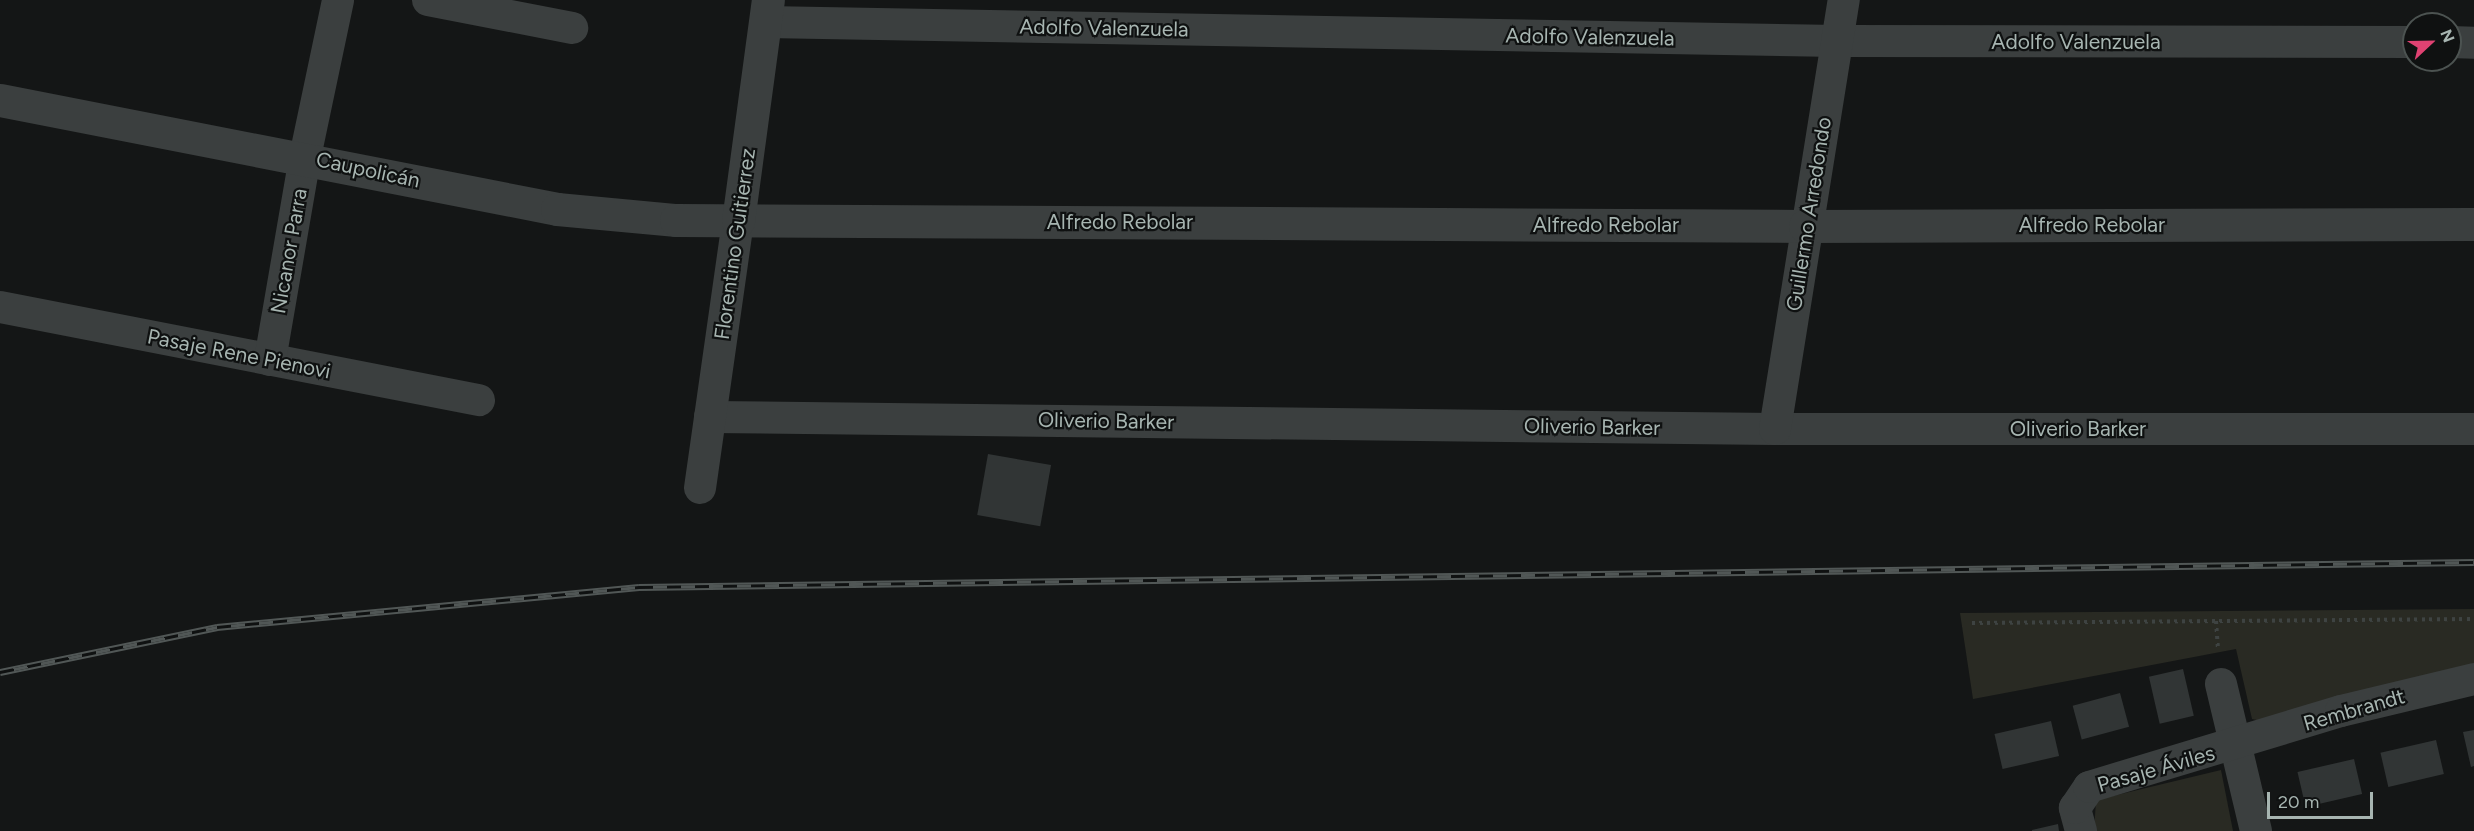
<!DOCTYPE html>
<html>
<head>
<meta charset="utf-8">
<style>
	body { margin:0 }
	#map { position:relative; width:2474px; height:831px; overflow:hidden; background:#141616; font-family:Figtree,sans-serif }
	div>[style] { position:absolute }
	.green>* { inset:0; background:#292a23 }
	.building>* { inset:0; background:#313535; transform-origin:0 0 }
	.path>* { height:4px; margin-top:-2px; transform-origin:0; background:repeating-linear-gradient(90deg,#3e4342 0 3px,transparent 0 7.5px) }
	.minor>* { height:32px; margin:-16px; padding:0 16px; transform-origin:16px; border-radius:16px; background:#3b3f3f }
	.tertiary>* { height:33px; margin:-16.5px; padding:0 16.5px; transform-origin:16.5px; border-radius:16.5px; background:#3b3f3f }
	.rail>* { height:7px; margin-top:-3.5px; transform-origin:0; background:repeating-linear-gradient(90deg,#0f1111 0 14px,#515756 0 28px); box-sizing:border-box; border-block:2px solid #515756 }
	span { translate:-50% -50%; white-space:nowrap; text-align:center; line-height:1.15; -webkit-text-stroke:4.5px #0f1111; paint-order:stroke }
	.street-label { font-size:21px; color:#a7b5b1 }
	.north { position:absolute; left:2402px; top:12px; width:60px; height:60px; box-sizing:border-box; background:#0f1111; border:2px solid #4c5351; border-radius:50%; rotate:68deg; font-size:16px; font-weight:700; line-height:24px; text-align:center; color:#a7b5b1 }
	.north::after { content:''; display:block; margin:auto; width:21px; height:27px; background:#e04272; clip-path:polygon(50% 0,100% 100%,50% 72%,0 100%) }
	.scale { position:absolute; left:2267px; top:792px; width:106px; height:27px; box-sizing:border-box; border:3px solid #a7b5b1; border-top:0; padding-left:8px; font-size:18px; line-height:21px; white-space:nowrap; color:#a7b5b1; -webkit-text-stroke:4px #0f1111; paint-order:stroke }
</style>
</head>
<body>
<div id="map">
	<div class="green">
		<div style="clip-path:polygon(2474px 609px,2474px 666px,2266px 722px,2252px 719px,2236px 649px,1973px 699px,1960px 613px)"></div>
		<div style="clip-path:polygon(2221px 770px,2233px 831px,2094px 831px,2096px 800px)"></div>
	</div>
	<div class="building">
		<div style="left:988px;top:454px;width:64px;height:62px;rotate:10deg"></div>
		<div style="left:2183px;top:669px;width:48px;height:35px;rotate:77deg"></div>
		<div style="left:2120px;top:693px;width:35px;height:49px;rotate:75deg"></div>
		<div style="left:2051px;top:721px;width:36px;height:58px;rotate:77deg"></div>
		<div style="clip-path:polygon(2474px 730px,2474px 766px,2471px 767px,2463px 732px)"></div>
		<div style="left:2436px;top:740px;width:35px;height:57px;rotate:77deg"></div>
		<div style="left:2354px;top:759px;width:36px;height:58px;rotate:77deg"></div>
		<div style="clip-path:polygon(2058px 824px,2059px 831px,2032px 831px,2032px 830px)"></div>
	</div>
	<div class="path">
		<div style="left:2216px;top:621px;width:29px;rotate:86deg"></div>
		<div style="left:1972px;top:623px;width:502px;rotate:-0.46deg"></div>
	</div>
	<div class="minor">
		<div style="left:428px;top:0;width:147px;rotate:11deg"></div>
		<div style="left:766px;top:22px;width:1072px;rotate:1.02deg"></div>
		<div style="left:1838px;top:41px;width:576px;rotate:0.1deg"></div>
		<div style="left:2450px;top:42px;width:24px;rotate:2deg"></div>
		<div style="left:0;top:307px;width:488px;rotate:11deg"></div>
		<div style="left:270px;top:360px;width:206px;rotate:-80.2deg"></div>
		<div style="left:305px;top:157px;width:160px;rotate:-78.1deg"></div>
		<div style="left:710px;top:417px;width:1065px;rotate:0.65deg"></div>
		<div style="left:1775px;top:429px;width:699px"></div>
		<div style="left:1775px;top:429px;width:435px;rotate:-80.9deg"></div>
		<div style="left:700px;top:488px;width:270px;rotate:-81.9deg"></div>
		<div style="left:2221px;top:684px;width:151px;rotate:76.6deg"></div>
		<div style="left:2081px;top:831px;width:24px;rotate:-105deg"></div>
		<div style="left:2075px;top:808px;width:25px;rotate:-56deg"></div>
		<div style="left:2089px;top:787px;width:263px;rotate:-16.8deg"></div>
		<div style="left:2341px;top:711px;width:137px;rotate:-13.5deg"></div>
	</div>
	<div class="tertiary">
		<div style="left:0;top:100px;width:568px;rotate:11.07deg"></div>
		<div style="left:557px;top:209px;width:120px;rotate:5.3deg"></div>
		<div style="left:676px;top:220px;width:1129px;rotate:0.3deg"></div>
		<div style="left:1805px;top:226px;width:669px;rotate:-0.17deg"></div>
		<div style="left:738px;top:221px;width:223px;rotate:-82.3deg"></div>
	</div>
	<div class="rail">
		<div style="left:0;top:672px;width:222px;rotate:-11.7deg"></div>
		<div style="left:217px;top:627px;width:424px;rotate:-5.4deg"></div>
		<div style="left:639px;top:587px;width:1835px;rotate:-0.78deg"></div>
	</div>
	<div class="street-label">
		<span style="left:1104px;top:28px;rotate:1deg">Adolfo Valenzuela</span>
		<span style="left:1590px;top:37px;rotate:1deg">Adolfo Valenzuela</span>
		<span style="left:2076px;top:42px">Adolfo Valenzuela</span>
		<span style="left:368px;top:170px;rotate:12deg">Caupolicán</span>
		<span style="left:1809px;top:214px;rotate:-81deg">Guillermo Arredondo</span>
		<span style="left:1120px;top:222px">Alfredo Rebolar</span>
		<span style="left:1606px;top:225px">Alfredo Rebolar</span>
		<span style="left:2092px;top:225px">Alfredo Rebolar</span>
		<span style="left:735px;top:244px;rotate:-82deg">Florentino Guitierrez</span>
		<span style="left:289px;top:251px;rotate:-80deg">Nicanor Parra</span>
		<span style="left:239px;top:354px;rotate:11deg">Pasaje Rene Pienovi</span>
		<span style="left:1106px;top:421px;rotate:1deg">Oliverio Barker</span>
		<span style="left:1592px;top:427px;rotate:1deg">Oliverio Barker</span>
		<span style="left:2078px;top:429px">Oliverio Barker</span>
		<span style="left:2354px;top:710px;rotate:-16deg">Rembrandt</span>
		<span style="left:2156px;top:769px;rotate:-16deg">Pasaje Áviles</span>
	</div>
	<div class="north">N</div>
	<div class="scale">20 m</div>
</div>
</body>
</html>
